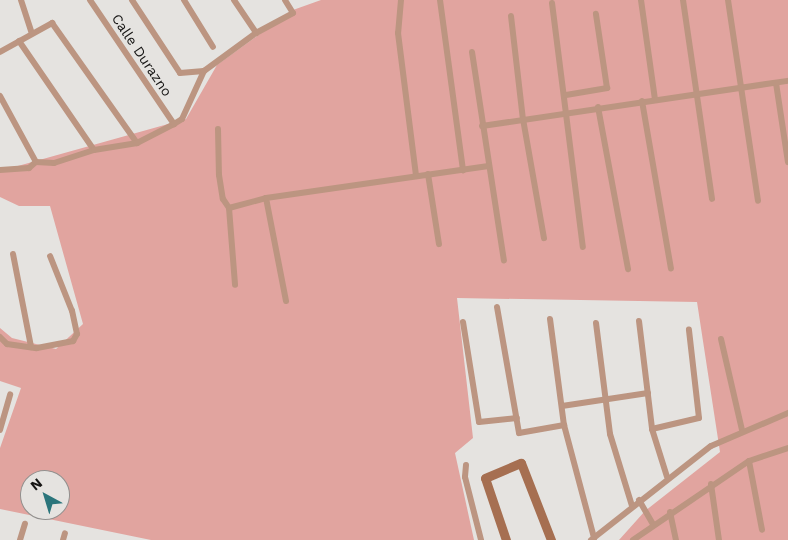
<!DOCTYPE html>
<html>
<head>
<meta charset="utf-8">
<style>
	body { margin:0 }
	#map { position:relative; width:788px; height:540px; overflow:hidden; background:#e5e3e0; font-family:"Work Sans",sans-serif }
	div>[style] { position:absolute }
	.green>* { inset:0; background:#e1a49f }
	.minor>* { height:6px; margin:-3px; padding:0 3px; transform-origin:3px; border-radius:3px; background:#bc9581 }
	.secondary>* { height:9px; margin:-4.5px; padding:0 4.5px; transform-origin:4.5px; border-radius:4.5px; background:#a66f51 }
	span { translate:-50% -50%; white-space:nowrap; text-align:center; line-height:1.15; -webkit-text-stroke:4.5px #e5e3e0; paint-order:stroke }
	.street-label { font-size:14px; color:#151413 }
	.north { position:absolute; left:20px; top:470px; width:50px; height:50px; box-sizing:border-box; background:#e5e3e0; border:1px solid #92908e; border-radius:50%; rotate:321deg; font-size:14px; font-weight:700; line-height:20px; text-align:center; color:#151413 }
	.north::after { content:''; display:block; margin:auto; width:18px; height:22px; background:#2b757b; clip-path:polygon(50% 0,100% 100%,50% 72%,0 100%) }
</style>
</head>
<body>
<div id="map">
	<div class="green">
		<div style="clip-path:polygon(evenodd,321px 0,788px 0,788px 540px,619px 540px,645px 511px,720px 452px,697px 302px,457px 298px,473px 438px,455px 453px,474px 540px,151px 540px,0 509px,0 448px,21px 388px,0 381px,0 328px,12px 338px,56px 349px,83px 324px,50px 206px,19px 206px,0 197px,0 171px,186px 119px,217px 65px,293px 10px,321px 0,30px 480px,60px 480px,60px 510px,30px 510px,30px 480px)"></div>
	</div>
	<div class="minor">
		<div style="left:21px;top:0;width:35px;rotate:72deg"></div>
		<div style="left:90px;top:0;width:150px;rotate:55.9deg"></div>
		<div style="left:132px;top:0;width:87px;rotate:56.7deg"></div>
		<div style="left:180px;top:73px;width:24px;rotate:-5deg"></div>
		<div style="left:184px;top:0;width:55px;rotate:58.3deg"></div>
		<div style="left:234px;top:0;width:40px;rotate:56deg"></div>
		<div style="left:401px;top:0;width:33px;rotate:95deg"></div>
		<div style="left:398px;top:33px;width:144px;rotate:82.8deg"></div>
		<div style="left:440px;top:0;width:172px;rotate:82.3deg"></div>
		<div style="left:641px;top:0;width:100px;rotate:82deg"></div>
		<div style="left:683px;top:0;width:201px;rotate:81.7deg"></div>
		<div style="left:728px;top:0;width:203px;rotate:81.5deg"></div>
		<div style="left:552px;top:3px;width:246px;rotate:82.8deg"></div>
		<div style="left:511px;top:16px;width:104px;rotate:83.4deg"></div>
		<div style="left:523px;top:119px;width:121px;rotate:80deg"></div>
		<div style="left:19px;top:41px;width:132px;rotate:55.5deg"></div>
		<div style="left:0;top:52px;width:60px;rotate:-29.1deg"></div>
		<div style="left:52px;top:23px;width:147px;rotate:54.7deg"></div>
		<div style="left:472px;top:52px;width:211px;rotate:81.3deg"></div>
		<div style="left:776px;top:83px;width:80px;rotate:81.4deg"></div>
		<div style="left:566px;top:95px;width:42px;rotate:-9.7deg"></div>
		<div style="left:607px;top:88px;width:75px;rotate:-98.5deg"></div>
		<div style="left:0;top:96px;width:75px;rotate:61.4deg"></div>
		<div style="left:642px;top:101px;width:170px;rotate:80.2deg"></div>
		<div style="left:598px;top:107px;width:165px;rotate:79.5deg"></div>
		<div style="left:482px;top:126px;width:309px;rotate:-8.4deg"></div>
		<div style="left:218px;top:129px;width:46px;rotate:88.8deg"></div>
		<div style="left:219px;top:175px;width:24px;rotate:81deg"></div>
		<div style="left:223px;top:199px;width:11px;rotate:56deg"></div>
		<div style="left:229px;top:208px;width:77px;rotate:85.5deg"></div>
		<div style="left:0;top:170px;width:29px;rotate:-4deg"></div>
		<div style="left:29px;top:168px;width:9px;rotate:-41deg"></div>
		<div style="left:36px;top:162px;width:18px;rotate:3deg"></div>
		<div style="left:54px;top:163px;width:42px;rotate:-18deg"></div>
		<div style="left:94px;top:150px;width:44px;rotate:-9.2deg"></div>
		<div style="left:137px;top:143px;width:42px;rotate:-27.2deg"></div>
		<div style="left:174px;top:124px;width:9px;rotate:-32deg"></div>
		<div style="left:182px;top:119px;width:53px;rotate:-65.4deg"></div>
		<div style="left:204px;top:71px;width:64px;rotate:-36.2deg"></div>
		<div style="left:256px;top:33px;width:42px;rotate:-28.4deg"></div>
		<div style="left:293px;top:13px;width:15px;rotate:-122deg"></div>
		<div style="left:428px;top:174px;width:71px;rotate:81.1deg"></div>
		<div style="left:266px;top:198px;width:105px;rotate:79deg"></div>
		<div style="left:229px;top:208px;width:38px;rotate:-15deg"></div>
		<div style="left:266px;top:198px;width:223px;rotate:-8.2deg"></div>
		<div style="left:13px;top:254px;width:95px;rotate:79deg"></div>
		<div style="left:497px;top:307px;width:128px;rotate:80.1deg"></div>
		<div style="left:519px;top:433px;width:46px;rotate:-10.1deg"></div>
		<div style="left:550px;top:319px;width:107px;rotate:82.5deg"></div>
		<div style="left:564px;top:425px;width:117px;rotate:75.1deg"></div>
		<div style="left:639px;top:321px;width:109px;rotate:83.1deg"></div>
		<div style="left:652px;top:429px;width:50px;rotate:72.6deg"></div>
		<div style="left:463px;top:322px;width:101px;rotate:80.9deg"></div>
		<div style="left:479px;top:422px;width:38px;rotate:-6deg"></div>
		<div style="left:596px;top:323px;width:112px;rotate:82.8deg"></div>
		<div style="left:610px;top:434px;width:75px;rotate:73deg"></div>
		<div style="left:0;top:337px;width:10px;rotate:45deg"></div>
		<div style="left:7px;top:344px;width:30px;rotate:8deg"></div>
		<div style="left:37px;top:348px;width:37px;rotate:-11deg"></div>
		<div style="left:73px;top:341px;width:8px;rotate:-60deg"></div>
		<div style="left:77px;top:334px;width:24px;rotate:-102deg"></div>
		<div style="left:72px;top:311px;width:59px;rotate:-111.8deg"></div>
		<div style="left:721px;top:339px;width:93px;rotate:77deg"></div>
		<div style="left:562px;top:406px;width:87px;rotate:-8.6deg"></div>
		<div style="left:652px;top:429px;width:48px;rotate:-13.2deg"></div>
		<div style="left:699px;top:418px;width:89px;rotate:-96.5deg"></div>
		<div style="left:0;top:430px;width:37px;rotate:-74deg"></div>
		<div style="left:749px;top:461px;width:70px;rotate:79.3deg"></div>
		<div style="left:466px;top:465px;width:12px;rotate:95deg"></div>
		<div style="left:465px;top:477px;width:65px;rotate:75.7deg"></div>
		<div style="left:711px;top:484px;width:57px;rotate:81.9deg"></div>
		<div style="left:639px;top:500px;width:28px;rotate:60deg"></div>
		<div style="left:670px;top:512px;width:29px;rotate:78deg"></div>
		<div style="left:20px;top:540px;width:17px;rotate:-73deg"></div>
		<div style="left:63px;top:540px;width:7px;rotate:-74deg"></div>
		<div style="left:591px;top:540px;width:152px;rotate:-38.1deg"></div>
		<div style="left:711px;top:446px;width:84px;rotate:-23.2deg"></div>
		<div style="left:633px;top:540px;width:140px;rotate:-34.3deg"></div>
		<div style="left:749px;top:461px;width:41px;rotate:-18.4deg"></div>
	</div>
	<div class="secondary">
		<div style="left:506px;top:540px;width:65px;rotate:-108.7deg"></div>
		<div style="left:485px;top:478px;width:39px;rotate:-23deg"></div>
		<div style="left:521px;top:463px;width:83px;rotate:68.7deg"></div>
	</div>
	<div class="street-label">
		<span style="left:142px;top:55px;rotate:56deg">Calle Durazno</span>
	</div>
	<div class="north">N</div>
</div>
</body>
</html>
